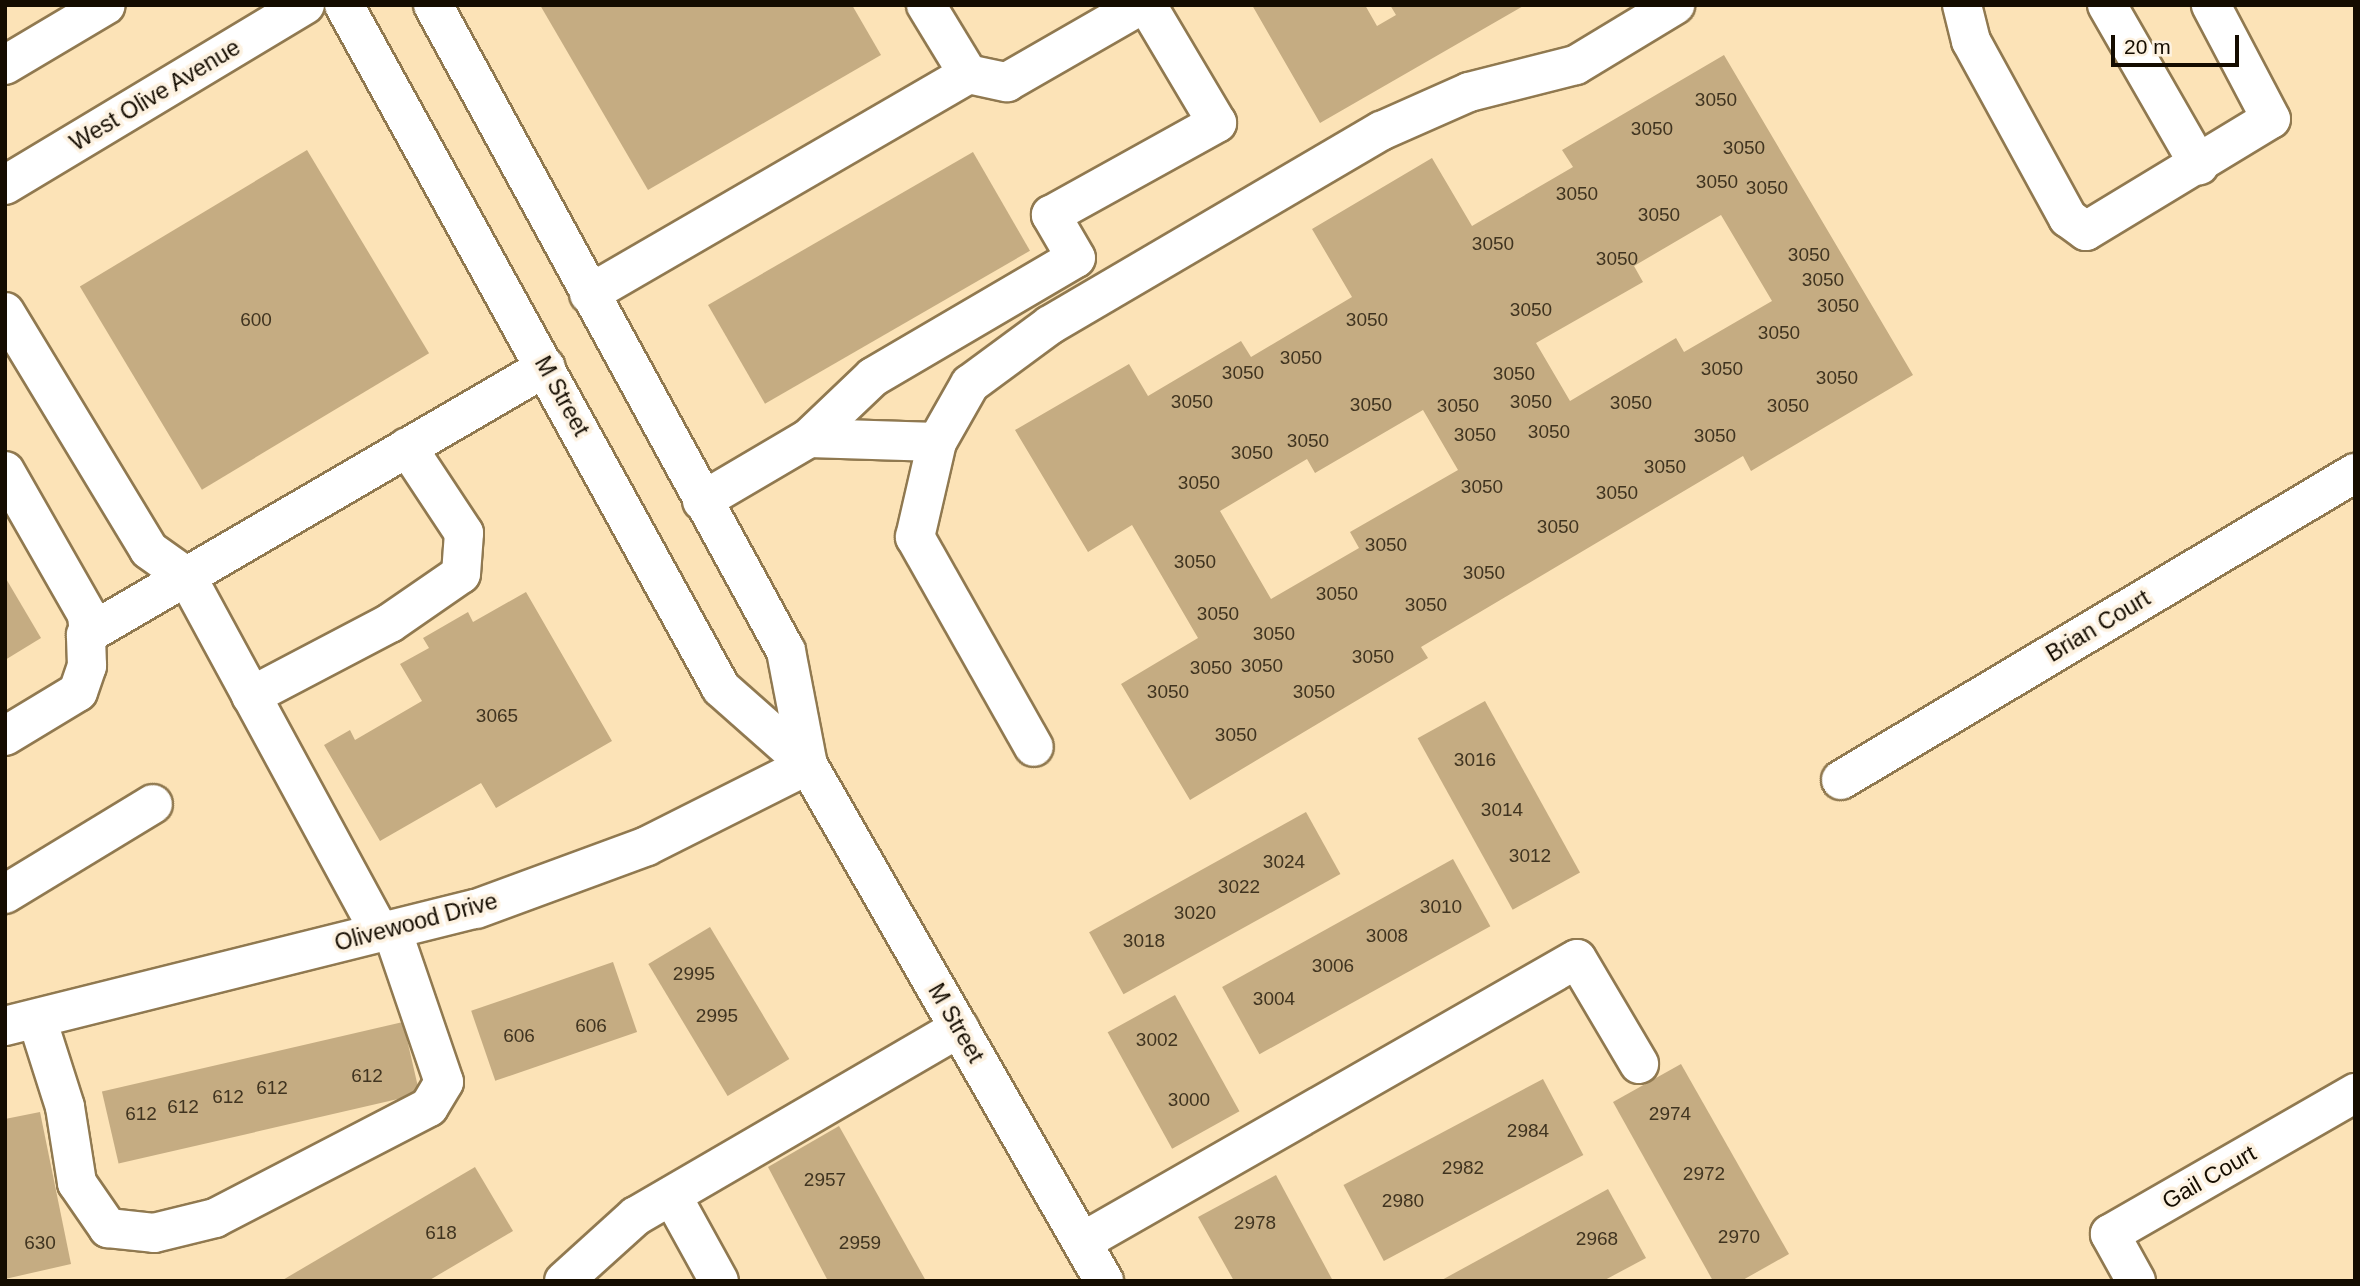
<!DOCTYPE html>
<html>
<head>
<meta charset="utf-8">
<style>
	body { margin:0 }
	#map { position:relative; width:2360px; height:1286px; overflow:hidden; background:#fce3b7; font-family:Helvetica,sans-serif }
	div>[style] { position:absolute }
	.building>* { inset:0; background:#c5ac82; transform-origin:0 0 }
	.roads { filter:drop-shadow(2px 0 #907950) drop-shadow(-2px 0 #907950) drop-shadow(0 2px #907950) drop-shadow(0 -2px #907950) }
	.minor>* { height:38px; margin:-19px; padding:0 19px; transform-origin:19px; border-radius:19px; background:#fff }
	.major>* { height:38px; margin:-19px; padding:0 19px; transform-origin:19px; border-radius:19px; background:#fff }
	span { translate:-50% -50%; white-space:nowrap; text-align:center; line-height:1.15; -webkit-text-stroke:7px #fdf2e1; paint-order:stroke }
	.number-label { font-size:19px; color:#403420 }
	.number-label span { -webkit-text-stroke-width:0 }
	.street-label { font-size:23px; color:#140c00 }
	.frame { position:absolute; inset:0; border:7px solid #140c00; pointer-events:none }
	.scale { position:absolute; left:2111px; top:35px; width:128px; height:32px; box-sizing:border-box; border:4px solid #140c00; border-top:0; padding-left:9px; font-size:21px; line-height:24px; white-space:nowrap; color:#140c00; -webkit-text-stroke:5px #fdf2e1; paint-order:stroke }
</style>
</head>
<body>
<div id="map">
	<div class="building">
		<div style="clip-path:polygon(540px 5px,852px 5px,881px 55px,648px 190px)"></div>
		<div style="clip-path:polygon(1252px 5px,1365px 5px,1377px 26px,1396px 15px,1390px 5px,1525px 5px,1320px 123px)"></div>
		<div style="clip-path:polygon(evenodd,1724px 55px,1913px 375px,1751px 471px,1743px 456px,1421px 647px,1428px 658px,1190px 800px,1121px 684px,1198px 638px,1132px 525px,1088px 552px,1015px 430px,1129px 364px,1148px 396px,1241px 341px,1251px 357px,1352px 297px,1312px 229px,1432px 158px,1472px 226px,1573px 167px,1562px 150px,1724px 55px,1721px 215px,1772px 301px,1684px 352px,1676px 338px,1570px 401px,1536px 343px,1643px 282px,1634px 266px,1721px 215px,1724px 55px,1423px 410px,1458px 470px,1350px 532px,1359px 548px,1271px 599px,1220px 511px,1307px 459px,1315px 473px,1423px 410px)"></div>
		<div style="left:307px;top:150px;width:237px;height:265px;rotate:59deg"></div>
		<div style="left:973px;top:152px;width:114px;height:306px;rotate:60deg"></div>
		<div style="clip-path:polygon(5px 577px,41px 638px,5px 660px)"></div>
		<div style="clip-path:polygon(526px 592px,612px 741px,496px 808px,481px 783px,380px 841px,324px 745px,350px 730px,355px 740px,422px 701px,400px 664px,429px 648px,423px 638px,468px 612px,473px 622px)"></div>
		<div style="left:1485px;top:701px;width:196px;height:77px;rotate:61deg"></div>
		<div style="left:1306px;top:812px;width:71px;height:248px;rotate:61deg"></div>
		<div style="left:1453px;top:859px;width:77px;height:264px;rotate:61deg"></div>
		<div style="left:710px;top:927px;width:154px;height:72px;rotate:59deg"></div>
		<div style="left:613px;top:962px;width:74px;height:150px;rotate:71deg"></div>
		<div style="left:1175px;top:995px;width:133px;height:77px;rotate:61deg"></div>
		<div style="left:403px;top:1022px;width:74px;height:309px;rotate:77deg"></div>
		<div style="clip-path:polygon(1681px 1064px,1789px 1254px,1741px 1281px,1713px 1281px,1613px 1102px)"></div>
		<div style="left:1543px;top:1079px;width:86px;height:226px;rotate:62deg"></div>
		<div style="clip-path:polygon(40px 1112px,71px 1264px,5px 1279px,5px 1119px)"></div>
		<div style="clip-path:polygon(839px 1126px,926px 1281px,828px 1281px,768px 1167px)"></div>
		<div style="clip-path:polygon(475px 1167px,513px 1231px,428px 1281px,281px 1281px)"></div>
		<div style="clip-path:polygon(1276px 1175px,1333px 1281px,1234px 1281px,1198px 1217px)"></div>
		<div style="clip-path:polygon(1608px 1189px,1646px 1258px,1603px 1281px,1440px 1281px)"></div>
	</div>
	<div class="roads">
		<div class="minor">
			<div style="left:344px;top:5px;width:780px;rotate:61.1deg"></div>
			<div style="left:721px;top:688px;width:116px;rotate:41.5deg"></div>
			<div style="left:808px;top:765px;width:595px;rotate:60.16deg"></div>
			<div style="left:433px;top:5px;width:736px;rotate:61.35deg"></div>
			<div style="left:786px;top:651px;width:116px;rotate:79.1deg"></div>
			<div style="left:1962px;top:5px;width:37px;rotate:76deg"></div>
			<div style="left:1971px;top:41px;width:202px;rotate:61.3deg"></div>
			<div style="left:2068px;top:218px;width:22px;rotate:36deg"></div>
			<div style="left:2086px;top:231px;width:216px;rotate:-31.2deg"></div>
			<div style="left:2271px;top:119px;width:129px;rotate:-117.8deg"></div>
			<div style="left:2107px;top:5px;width:185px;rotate:60.1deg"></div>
			<div style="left:968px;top:74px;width:40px;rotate:12deg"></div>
			<div style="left:1007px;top:82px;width:155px;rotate:-29.9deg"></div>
			<div style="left:589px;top:294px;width:438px;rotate:-30.1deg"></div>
			<div style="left:968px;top:74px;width:81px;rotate:-121.3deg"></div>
			<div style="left:5px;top:312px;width:278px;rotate:58.8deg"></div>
			<div style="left:149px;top:550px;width:47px;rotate:35.4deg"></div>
			<div style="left:187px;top:577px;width:405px;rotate:61.5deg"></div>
			<div style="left:809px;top:438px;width:128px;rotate:1.8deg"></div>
			<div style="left:937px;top:442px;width:67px;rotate:-60.4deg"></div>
			<div style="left:970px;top:384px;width:99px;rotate:-36.4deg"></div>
			<div style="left:1050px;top:325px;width:384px;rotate:-30.4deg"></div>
			<div style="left:1381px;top:131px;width:96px;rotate:-23.9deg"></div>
			<div style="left:1469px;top:92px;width:110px;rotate:-14.2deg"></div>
			<div style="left:1576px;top:65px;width:116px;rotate:-31.2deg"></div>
			<div style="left:937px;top:442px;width:98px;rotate:103deg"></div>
			<div style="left:915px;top:537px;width:241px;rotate:60.5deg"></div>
			<div style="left:5px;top:471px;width:166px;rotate:60.3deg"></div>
			<div style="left:87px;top:615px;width:19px;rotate:84deg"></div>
			<div style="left:702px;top:501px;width:124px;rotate:-30.5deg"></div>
			<div style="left:809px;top:438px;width:88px;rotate:-43.6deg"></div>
			<div style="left:873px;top:377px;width:235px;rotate:-30.4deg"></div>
			<div style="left:1076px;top:258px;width:50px;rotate:-120.2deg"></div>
			<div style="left:1051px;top:215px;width:190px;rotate:-29deg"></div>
			<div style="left:1217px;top:123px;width:137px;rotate:-120.7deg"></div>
			<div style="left:251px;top:696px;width:157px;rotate:-27.7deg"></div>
			<div style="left:390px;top:623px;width:86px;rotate:-34.6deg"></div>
			<div style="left:461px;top:574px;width:41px;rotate:-85.8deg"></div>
			<div style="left:464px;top:533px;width:103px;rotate:-123.5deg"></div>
			<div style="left:5px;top:736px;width:85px;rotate:-31.1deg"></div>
			<div style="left:78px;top:692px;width:28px;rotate:-71deg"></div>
			<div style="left:87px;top:666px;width:31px;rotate:-92deg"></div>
			<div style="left:86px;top:635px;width:532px;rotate:-30.23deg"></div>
			<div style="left:1841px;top:780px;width:599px;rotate:-30.85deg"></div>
			<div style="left:5px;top:894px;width:173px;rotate:-31.3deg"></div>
			<div style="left:37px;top:1019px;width:92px;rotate:72.3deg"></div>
			<div style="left:65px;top:1107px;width:77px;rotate:81deg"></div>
			<div style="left:77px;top:1183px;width:55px;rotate:55.4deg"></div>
			<div style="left:108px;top:1228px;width:46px;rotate:6.2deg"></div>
			<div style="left:154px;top:1233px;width:63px;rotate:-13.8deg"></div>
			<div style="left:215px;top:1218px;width:241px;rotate:-27.4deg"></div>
			<div style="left:429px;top:1107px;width:29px;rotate:-59deg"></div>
			<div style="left:444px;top:1082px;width:161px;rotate:-108.9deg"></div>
			<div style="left:5px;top:1026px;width:485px;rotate:-14deg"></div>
			<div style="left:476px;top:909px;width:182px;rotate:-20.2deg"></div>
			<div style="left:647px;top:846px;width:180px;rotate:-26.7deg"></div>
			<div style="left:672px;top:1196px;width:97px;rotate:61.1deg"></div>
			<div style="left:1082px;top:1242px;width:570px;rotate:-29.76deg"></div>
			<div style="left:1577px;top:959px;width:122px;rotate:59.4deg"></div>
			<div style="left:564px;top:1281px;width:97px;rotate:-42.1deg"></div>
			<div style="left:636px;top:1216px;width:374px;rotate:-30.2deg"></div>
			<div style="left:2136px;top:1281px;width:54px;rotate:-119deg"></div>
			<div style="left:2110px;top:1234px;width:283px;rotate:-29.9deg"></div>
		</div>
		<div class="major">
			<div style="left:5px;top:65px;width:117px;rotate:-30.7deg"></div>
			<div style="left:5px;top:185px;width:350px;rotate:-31deg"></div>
		</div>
	</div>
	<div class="number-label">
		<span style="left:1716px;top:100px">3050</span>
		<span style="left:1652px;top:129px">3050</span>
		<span style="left:1744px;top:148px">3050</span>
		<span style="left:1717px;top:182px">3050</span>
		<span style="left:1767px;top:188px">3050</span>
		<span style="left:1577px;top:194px">3050</span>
		<span style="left:1659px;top:215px">3050</span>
		<span style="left:1493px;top:244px">3050</span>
		<span style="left:1809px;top:255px">3050</span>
		<span style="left:1617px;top:259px">3050</span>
		<span style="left:1823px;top:280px">3050</span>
		<span style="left:1838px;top:306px">3050</span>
		<span style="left:1531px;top:310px">3050</span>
		<span style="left:256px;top:320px">600</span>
		<span style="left:1367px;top:320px">3050</span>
		<span style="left:1779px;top:333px">3050</span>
		<span style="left:1301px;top:358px">3050</span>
		<span style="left:1722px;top:369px">3050</span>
		<span style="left:1243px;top:373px">3050</span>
		<span style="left:1514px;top:374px">3050</span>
		<span style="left:1837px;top:378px">3050</span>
		<span style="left:1192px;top:402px">3050</span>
		<span style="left:1531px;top:402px">3050</span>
		<span style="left:1631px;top:403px">3050</span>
		<span style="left:1371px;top:405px">3050</span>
		<span style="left:1458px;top:406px">3050</span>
		<span style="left:1788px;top:406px">3050</span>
		<span style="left:1549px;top:432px">3050</span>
		<span style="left:1475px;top:435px">3050</span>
		<span style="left:1715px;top:436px">3050</span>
		<span style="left:1308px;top:441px">3050</span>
		<span style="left:1252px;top:453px">3050</span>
		<span style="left:1665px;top:467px">3050</span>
		<span style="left:1199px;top:483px">3050</span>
		<span style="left:1482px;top:487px">3050</span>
		<span style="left:1617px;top:493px">3050</span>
		<span style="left:1558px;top:527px">3050</span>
		<span style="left:1386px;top:545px">3050</span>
		<span style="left:1195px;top:562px">3050</span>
		<span style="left:1484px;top:573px">3050</span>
		<span style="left:1337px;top:594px">3050</span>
		<span style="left:1426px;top:605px">3050</span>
		<span style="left:1218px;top:614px">3050</span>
		<span style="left:1274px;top:634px">3050</span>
		<span style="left:1373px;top:657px">3050</span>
		<span style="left:1262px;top:666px">3050</span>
		<span style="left:1211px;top:668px">3050</span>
		<span style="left:1168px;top:692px">3050</span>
		<span style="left:1314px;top:692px">3050</span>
		<span style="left:497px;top:716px">3065</span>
		<span style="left:1236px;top:735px">3050</span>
		<span style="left:1475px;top:760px">3016</span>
		<span style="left:1502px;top:810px">3014</span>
		<span style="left:1530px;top:856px">3012</span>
		<span style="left:1284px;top:862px">3024</span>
		<span style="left:1239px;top:887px">3022</span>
		<span style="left:1441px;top:907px">3010</span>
		<span style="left:1195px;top:913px">3020</span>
		<span style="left:1387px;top:936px">3008</span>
		<span style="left:1144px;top:941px">3018</span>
		<span style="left:1333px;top:966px">3006</span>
		<span style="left:694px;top:974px">2995</span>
		<span style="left:1274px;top:999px">3004</span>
		<span style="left:717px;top:1016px">2995</span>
		<span style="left:591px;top:1026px">606</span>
		<span style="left:519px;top:1036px">606</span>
		<span style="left:1157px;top:1040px">3002</span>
		<span style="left:367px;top:1076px">612</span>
		<span style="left:272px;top:1088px">612</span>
		<span style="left:228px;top:1097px">612</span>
		<span style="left:1189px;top:1100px">3000</span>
		<span style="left:183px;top:1107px">612</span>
		<span style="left:141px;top:1114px">612</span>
		<span style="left:1670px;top:1114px">2974</span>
		<span style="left:1528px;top:1131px">2984</span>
		<span style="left:1463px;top:1168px">2982</span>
		<span style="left:1704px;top:1174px">2972</span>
		<span style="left:825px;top:1180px">2957</span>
		<span style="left:1403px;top:1201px">2980</span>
		<span style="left:1255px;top:1223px">2978</span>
		<span style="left:441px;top:1233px">618</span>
		<span style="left:1739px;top:1237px">2970</span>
		<span style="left:1597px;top:1239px">2968</span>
		<span style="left:40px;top:1243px">630</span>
		<span style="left:860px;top:1243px">2959</span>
	</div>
	<div class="street-label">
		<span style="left:155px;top:95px;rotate:-31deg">West Olive Avenue</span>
		<span style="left:562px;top:396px;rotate:61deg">M Street</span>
		<span style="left:2098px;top:626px;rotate:-31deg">Brian Court</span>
		<span style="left:416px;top:922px;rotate:-15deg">Olivewood Drive</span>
		<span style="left:956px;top:1023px;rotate:60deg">M Street</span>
		<span style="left:2209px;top:1177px;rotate:-30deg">Gail Court</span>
	</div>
	<div class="frame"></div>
	<div class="scale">20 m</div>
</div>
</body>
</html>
